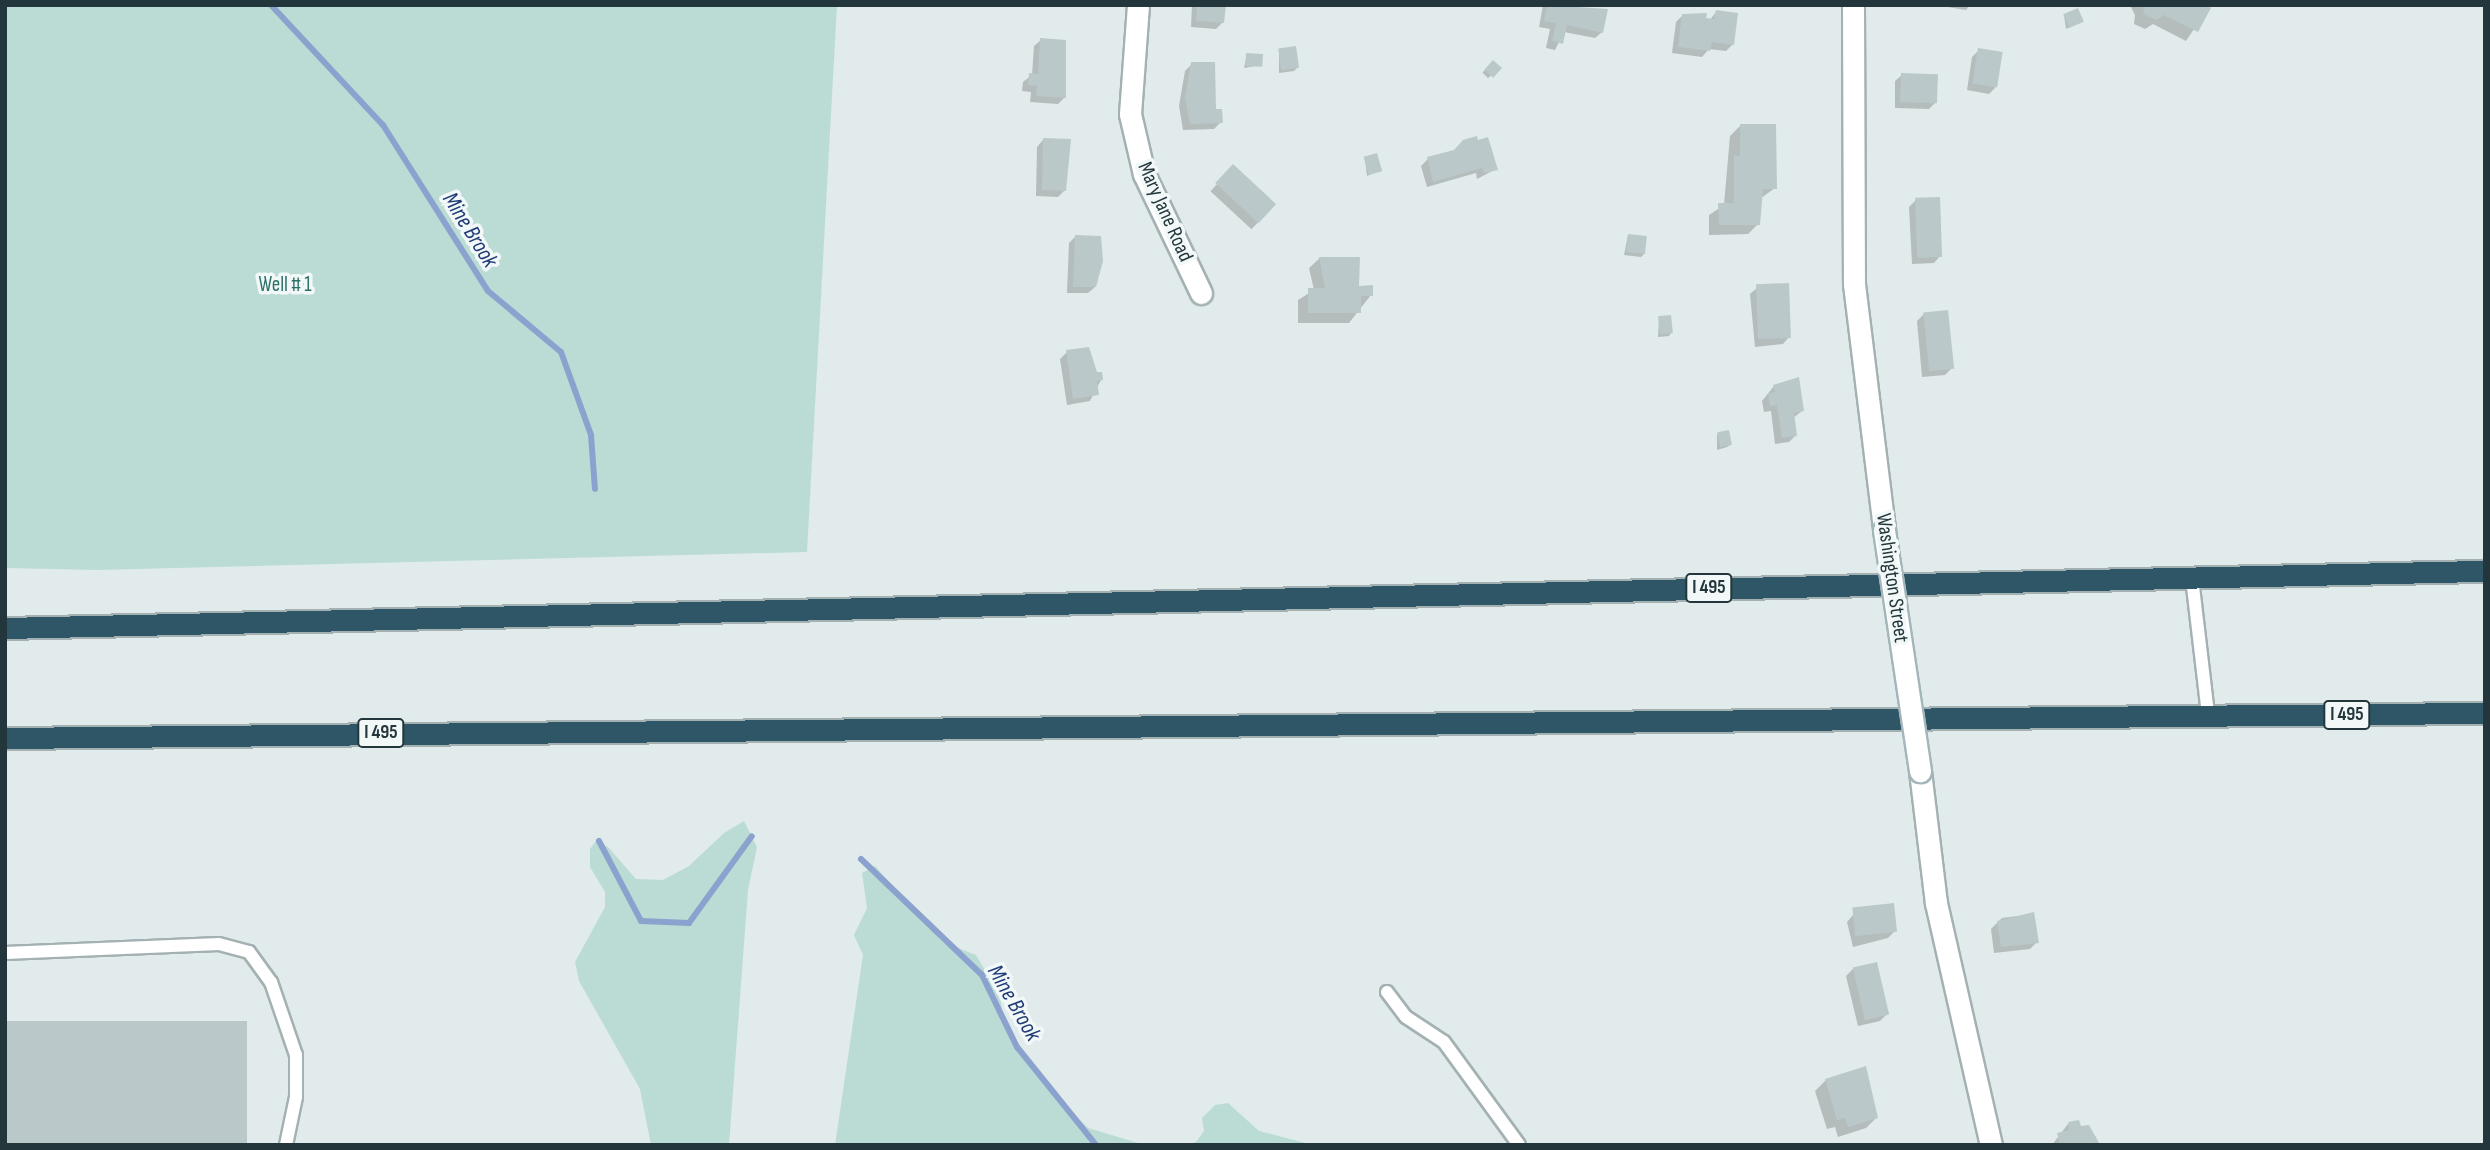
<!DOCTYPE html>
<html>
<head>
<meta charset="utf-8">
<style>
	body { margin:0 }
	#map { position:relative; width:2490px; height:1150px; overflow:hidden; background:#e1ebeb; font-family:"Sofia Sans Condensed",sans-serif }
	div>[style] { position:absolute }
	.green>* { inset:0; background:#bbdcd4 }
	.shadow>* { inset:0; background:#0003; transform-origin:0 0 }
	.stream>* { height:6px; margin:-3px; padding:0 3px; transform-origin:3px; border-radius:3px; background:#8ba2ce }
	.building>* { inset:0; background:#bac8c9; transform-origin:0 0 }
	.roads { filter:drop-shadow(2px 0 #a4b1b3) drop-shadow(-2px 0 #a4b1b3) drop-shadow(0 2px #a4b1b3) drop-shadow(0 -2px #a4b1b3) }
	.lane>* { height:12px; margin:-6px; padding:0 6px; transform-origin:6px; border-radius:6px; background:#fff }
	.street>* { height:21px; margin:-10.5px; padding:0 10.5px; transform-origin:10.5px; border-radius:10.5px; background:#fff }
	.secondary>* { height:21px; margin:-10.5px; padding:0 10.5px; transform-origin:10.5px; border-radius:10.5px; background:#fff }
	.highway>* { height:21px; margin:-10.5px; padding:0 10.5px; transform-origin:10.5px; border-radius:10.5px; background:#2f5666 }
	.bridges { filter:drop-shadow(2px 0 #a3b6ba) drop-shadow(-2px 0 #a3b6ba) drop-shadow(0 2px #a3b6ba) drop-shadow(0 -2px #a3b6ba) }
	.secondary-bridge>* { height:21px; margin:-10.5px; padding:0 10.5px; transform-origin:10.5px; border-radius:10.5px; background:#fff }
	span { translate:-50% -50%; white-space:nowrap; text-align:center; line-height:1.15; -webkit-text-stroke:7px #f2f8f8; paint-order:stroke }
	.shield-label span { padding:2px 5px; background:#f2f8f8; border:2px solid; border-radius:5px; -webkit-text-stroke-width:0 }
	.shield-label { font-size:19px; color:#22363b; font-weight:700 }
	.street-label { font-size:21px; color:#22363b }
	.park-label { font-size:21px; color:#2e7169 }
	.water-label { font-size:23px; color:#1f3b75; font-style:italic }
	.frame { position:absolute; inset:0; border:7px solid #22363b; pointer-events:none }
</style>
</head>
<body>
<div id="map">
	<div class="green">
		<div style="clip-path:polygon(5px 5px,837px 5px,807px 552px,97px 570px,5px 568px)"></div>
		<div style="clip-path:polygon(744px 821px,757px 847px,748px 890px,729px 1145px,651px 1145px,640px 1089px,579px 981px,575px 962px,605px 907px,605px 892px,590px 867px,590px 849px,596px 841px,608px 847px,636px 879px,663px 880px,689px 866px,724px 833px)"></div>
		<div style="clip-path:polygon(875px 866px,943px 942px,976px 955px,1000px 996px,1005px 1028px,1047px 1087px,1088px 1128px,1145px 1145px,835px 1145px,863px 955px,854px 935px,867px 908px,862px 873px)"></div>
		<div style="clip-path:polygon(1228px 1103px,1259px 1131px,1313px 1145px,1186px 1145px,1196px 1142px,1204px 1131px,1202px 1118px,1215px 1105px)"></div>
	</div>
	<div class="shadow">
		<div style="clip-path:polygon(1192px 5px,1224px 5px,1223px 22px,1216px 29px,1191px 27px)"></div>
		<div style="clip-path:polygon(1543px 5px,1606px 10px,1602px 32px,1595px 38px,1564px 32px,1555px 50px,1546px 48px,1550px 29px,1539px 27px)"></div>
		<div style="clip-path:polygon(1935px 5px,1970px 5px,1966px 10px)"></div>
		<div style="clip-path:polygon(2130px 5px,2203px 5px,2208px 8px,2186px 41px,2153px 24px,2145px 29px,2134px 24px,2135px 15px)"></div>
		<div style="clip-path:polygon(1716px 12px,1733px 44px,1726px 51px,1709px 49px,1702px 57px,1672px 53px,1676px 22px,1683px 15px,1710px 20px)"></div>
		<div style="clip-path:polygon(2064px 15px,2082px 21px,2066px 29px)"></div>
		<div style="clip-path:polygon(1041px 40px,1065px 97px,1058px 104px,1030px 102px,1031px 92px,1022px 91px,1023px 82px,1032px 75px,1034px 46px)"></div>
		<div style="clip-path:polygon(1279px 50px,1297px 68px,1294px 71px,1279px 73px)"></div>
		<div style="clip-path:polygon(1979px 50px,1995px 88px,1989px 94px,1967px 90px,1972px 57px)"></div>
		<div style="clip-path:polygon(1247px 55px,1261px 65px,1244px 68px)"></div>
		<div style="left:1493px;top:62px;width:8px;height:15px;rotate:45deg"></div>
		<div style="clip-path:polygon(1192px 64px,1221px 122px,1214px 129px,1183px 130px,1179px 106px,1185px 71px)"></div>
		<div style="clip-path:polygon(1902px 75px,1936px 102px,1929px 109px,1895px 108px,1895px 81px)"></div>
		<div style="clip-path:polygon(1740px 126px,1775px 188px,1761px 198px,1758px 224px,1748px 234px,1709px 235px,1709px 215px,1724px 205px,1730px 136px)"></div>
		<div style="clip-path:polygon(1043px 140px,1065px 190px,1058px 197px,1036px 196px,1037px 147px)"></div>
		<div style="clip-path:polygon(1455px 152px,1496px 169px,1477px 179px,1476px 173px,1427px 187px,1421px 166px,1428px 159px)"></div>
		<div style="clip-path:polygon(1365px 159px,1380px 170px,1367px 176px)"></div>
		<div style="left:1233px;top:167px;width:56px;height:33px;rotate:43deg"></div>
		<div style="clip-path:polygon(1916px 200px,1940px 256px,1934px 263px,1912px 264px,1909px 207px)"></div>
		<div style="clip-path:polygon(1628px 235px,1644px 254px,1641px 257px,1624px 255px)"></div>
		<div style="clip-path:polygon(1075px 237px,1095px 287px,1088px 293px,1067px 293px,1069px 243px)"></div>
		<div style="clip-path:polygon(1320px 258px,1371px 295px,1349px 323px,1298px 323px,1298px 300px,1314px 290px,1309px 268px)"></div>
		<div style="clip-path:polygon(1757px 288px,1789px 337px,1783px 344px,1755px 347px,1750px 294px)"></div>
		<div style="clip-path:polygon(1924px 314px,1952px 368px,1945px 375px,1922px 377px,1917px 321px)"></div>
		<div style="clip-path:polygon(1659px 318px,1671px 333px,1669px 336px,1658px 337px)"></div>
		<div style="clip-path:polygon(1067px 352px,1101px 380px,1090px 401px,1067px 405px,1060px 359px)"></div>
		<div style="clip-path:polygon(1774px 386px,1802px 411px,1793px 418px,1796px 435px,1789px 442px,1775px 444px,1771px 411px,1764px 412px,1762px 401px)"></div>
		<div style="clip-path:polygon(1717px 434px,1730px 445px,1727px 447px,1717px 450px)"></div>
		<div style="clip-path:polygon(2033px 914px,2037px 942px,2030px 949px,1994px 953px,1991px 929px,2002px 918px)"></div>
		<div style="clip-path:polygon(1853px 915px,1895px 931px,1888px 938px,1853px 947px,1847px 922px)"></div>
		<div style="clip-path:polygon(1853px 969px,1887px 1014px,1880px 1021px,1858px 1026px,1846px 976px)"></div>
		<div style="clip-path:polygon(1826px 1080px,1876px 1118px,1866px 1128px,1838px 1137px,1835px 1127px,1827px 1129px,1815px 1091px)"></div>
		<div style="clip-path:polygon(2068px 1124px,2096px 1137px,2097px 1143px,2052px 1145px)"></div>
	</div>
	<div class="stream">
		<div style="left:271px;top:5px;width:164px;rotate:47deg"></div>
		<div style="left:383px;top:125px;width:196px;rotate:57.7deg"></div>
		<div style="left:488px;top:291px;width:95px;rotate:39.9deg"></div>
		<div style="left:561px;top:352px;width:88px;rotate:70.1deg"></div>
		<div style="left:591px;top:435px;width:54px;rotate:85.8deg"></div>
		<div style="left:599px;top:841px;width:90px;rotate:62.3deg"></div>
		<div style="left:641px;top:921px;width:48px;rotate:2.4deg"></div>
		<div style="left:689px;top:923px;width:107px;rotate:-54.1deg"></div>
		<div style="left:861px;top:859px;width:168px;rotate:43.8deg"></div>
		<div style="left:982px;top:975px;width:80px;rotate:64.1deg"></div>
		<div style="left:1017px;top:1047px;width:126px;rotate:51.1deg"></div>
	</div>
	<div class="building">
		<div style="clip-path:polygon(1197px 5px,1226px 5px,1224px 23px,1196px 21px)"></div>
		<div style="clip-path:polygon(1547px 5px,1608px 9px,1603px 33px,1567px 25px,1563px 44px,1552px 41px,1556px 23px,1544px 21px)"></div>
		<div style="clip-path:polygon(2145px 5px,2206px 5px,2211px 8px,2198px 32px,2164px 15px,2157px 20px,2143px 14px)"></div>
		<div style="left:2078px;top:8px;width:15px;height:16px;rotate:67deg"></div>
		<div style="clip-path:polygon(1716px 10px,1738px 13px,1734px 45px,1712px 42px,1710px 51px,1678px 47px,1682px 14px,1707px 13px,1706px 18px,1714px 19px)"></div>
		<div style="clip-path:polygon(1040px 38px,1066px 40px,1066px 98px,1036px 96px,1037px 86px,1028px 85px,1029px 73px,1038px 74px)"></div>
		<div style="left:1296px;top:46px;width:22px;height:18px;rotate:82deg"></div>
		<div style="left:1978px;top:48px;width:25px;height:36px;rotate:9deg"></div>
		<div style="left:1246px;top:53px;width:17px;height:13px;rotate:3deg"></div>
		<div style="left:1493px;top:60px;width:12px;height:13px;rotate:42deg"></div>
		<div style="clip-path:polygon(1191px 62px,1215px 62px,1216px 109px,1222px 109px,1223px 123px,1190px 124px,1185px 98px)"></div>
		<div style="left:1901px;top:73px;width:37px;height:29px;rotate:2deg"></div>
		<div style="clip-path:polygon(1740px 124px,1776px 124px,1777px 189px,1763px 189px,1760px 225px,1719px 225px,1718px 203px,1734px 203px,1734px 155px,1740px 156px)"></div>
		<div style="clip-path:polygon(1477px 136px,1478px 140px,1488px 137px,1498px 170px,1484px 173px,1482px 168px,1433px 182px,1427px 157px,1454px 150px,1463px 140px)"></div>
		<div style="clip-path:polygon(1043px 138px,1071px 139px,1066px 191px,1042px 190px)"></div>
		<div style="left:1377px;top:153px;width:19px;height:14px;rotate:74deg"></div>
		<div style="left:1233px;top:164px;width:59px;height:26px;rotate:43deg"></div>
		<div style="left:1940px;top:197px;width:60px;height:25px;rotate:88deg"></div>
		<div style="left:1628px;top:234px;width:19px;height:18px;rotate:6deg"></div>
		<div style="clip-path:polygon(1075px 235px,1101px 236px,1103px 261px,1096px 287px,1073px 287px)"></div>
		<div style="clip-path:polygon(1319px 257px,1360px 257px,1359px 286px,1373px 285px,1373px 296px,1361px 296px,1361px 313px,1308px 313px,1308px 288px,1325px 288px)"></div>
		<div style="left:1789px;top:283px;width:55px;height:33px;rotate:88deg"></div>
		<div style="left:1948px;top:310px;width:59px;height:25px;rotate:84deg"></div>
		<div style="left:1671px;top:315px;width:18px;height:13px;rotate:84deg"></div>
		<div style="clip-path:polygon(1089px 347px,1097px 372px,1102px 372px,1103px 380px,1097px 381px,1099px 395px,1073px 399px,1066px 350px)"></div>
		<div style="clip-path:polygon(1799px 377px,1804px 411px,1794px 413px,1797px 436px,1782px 438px,1777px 405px,1770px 406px,1768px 393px,1775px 392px,1773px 385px)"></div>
		<div style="left:1729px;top:430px;width:15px;height:12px;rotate:79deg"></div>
		<div style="left:1894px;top:903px;width:29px;height:42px;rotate:84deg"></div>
		<div style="clip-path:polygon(2034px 912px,2039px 943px,2001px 947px,1997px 921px)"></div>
		<div style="left:1877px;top:962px;width:54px;height:25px;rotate:77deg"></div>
		<div style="left:247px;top:1021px;width:124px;height:242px;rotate:90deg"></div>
		<div style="clip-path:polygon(1866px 1066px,1878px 1118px,1848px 1127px,1845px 1118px,1837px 1120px,1825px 1079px)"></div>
		<div style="clip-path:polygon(2079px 1120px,2081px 1126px,2089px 1125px,2099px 1143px,2060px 1145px,2057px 1133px,2069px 1130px,2068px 1122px)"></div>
	</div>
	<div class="roads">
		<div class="lane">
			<div style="left:2192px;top:578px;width:138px;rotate:83.3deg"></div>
			<div style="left:5px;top:953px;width:214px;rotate:-2.4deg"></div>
			<div style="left:219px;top:944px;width:31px;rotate:15deg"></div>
			<div style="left:249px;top:952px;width:37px;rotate:54deg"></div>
			<div style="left:271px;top:982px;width:77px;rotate:71.1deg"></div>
			<div style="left:296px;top:1055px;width:42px;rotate:90deg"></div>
			<div style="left:296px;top:1097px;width:49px;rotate:101.8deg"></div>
			<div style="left:1387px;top:992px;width:31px;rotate:53deg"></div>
			<div style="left:1406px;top:1017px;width:45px;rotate:33.3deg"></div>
			<div style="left:1444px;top:1042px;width:127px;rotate:53.9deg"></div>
		</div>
		<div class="street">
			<div style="left:1138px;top:5px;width:109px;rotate:94.2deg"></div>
			<div style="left:1130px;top:114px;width:62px;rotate:76.9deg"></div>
			<div style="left:1144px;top:174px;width:132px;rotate:64.4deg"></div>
		</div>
		<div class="secondary">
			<div style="left:1853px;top:5px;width:279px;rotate:89.8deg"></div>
			<div style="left:1854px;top:284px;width:248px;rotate:83deg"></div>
			<div style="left:1920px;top:771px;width:133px;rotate:83.1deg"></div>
			<div style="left:1936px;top:903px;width:248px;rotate:77.2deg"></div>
		</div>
		<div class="highway">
			<div style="left:5px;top:628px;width:2481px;rotate:-1.32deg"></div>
			<div style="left:5px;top:738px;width:2480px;rotate:-0.58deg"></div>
		</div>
	</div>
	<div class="bridges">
		<div class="secondary-bridge">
			<div style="left:1884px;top:530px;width:244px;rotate:81.5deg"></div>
		</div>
	</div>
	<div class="shield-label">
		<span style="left:1709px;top:588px">I 495</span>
		<span style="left:2347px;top:715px">I 495</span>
		<span style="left:381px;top:733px">I 495</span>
	</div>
	<div class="street-label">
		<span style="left:1165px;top:212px;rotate:66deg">Mary Jane Road</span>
		<span style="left:1892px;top:578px;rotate:82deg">Washington Street</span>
	</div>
	<div class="park-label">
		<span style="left:285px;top:285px">Well # 1</span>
	</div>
	<div class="water-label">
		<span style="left:470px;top:230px;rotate:58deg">Mine Brook</span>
		<span style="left:1014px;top:1003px;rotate:60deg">Mine Brook</span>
	</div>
	<div class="frame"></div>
</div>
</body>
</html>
